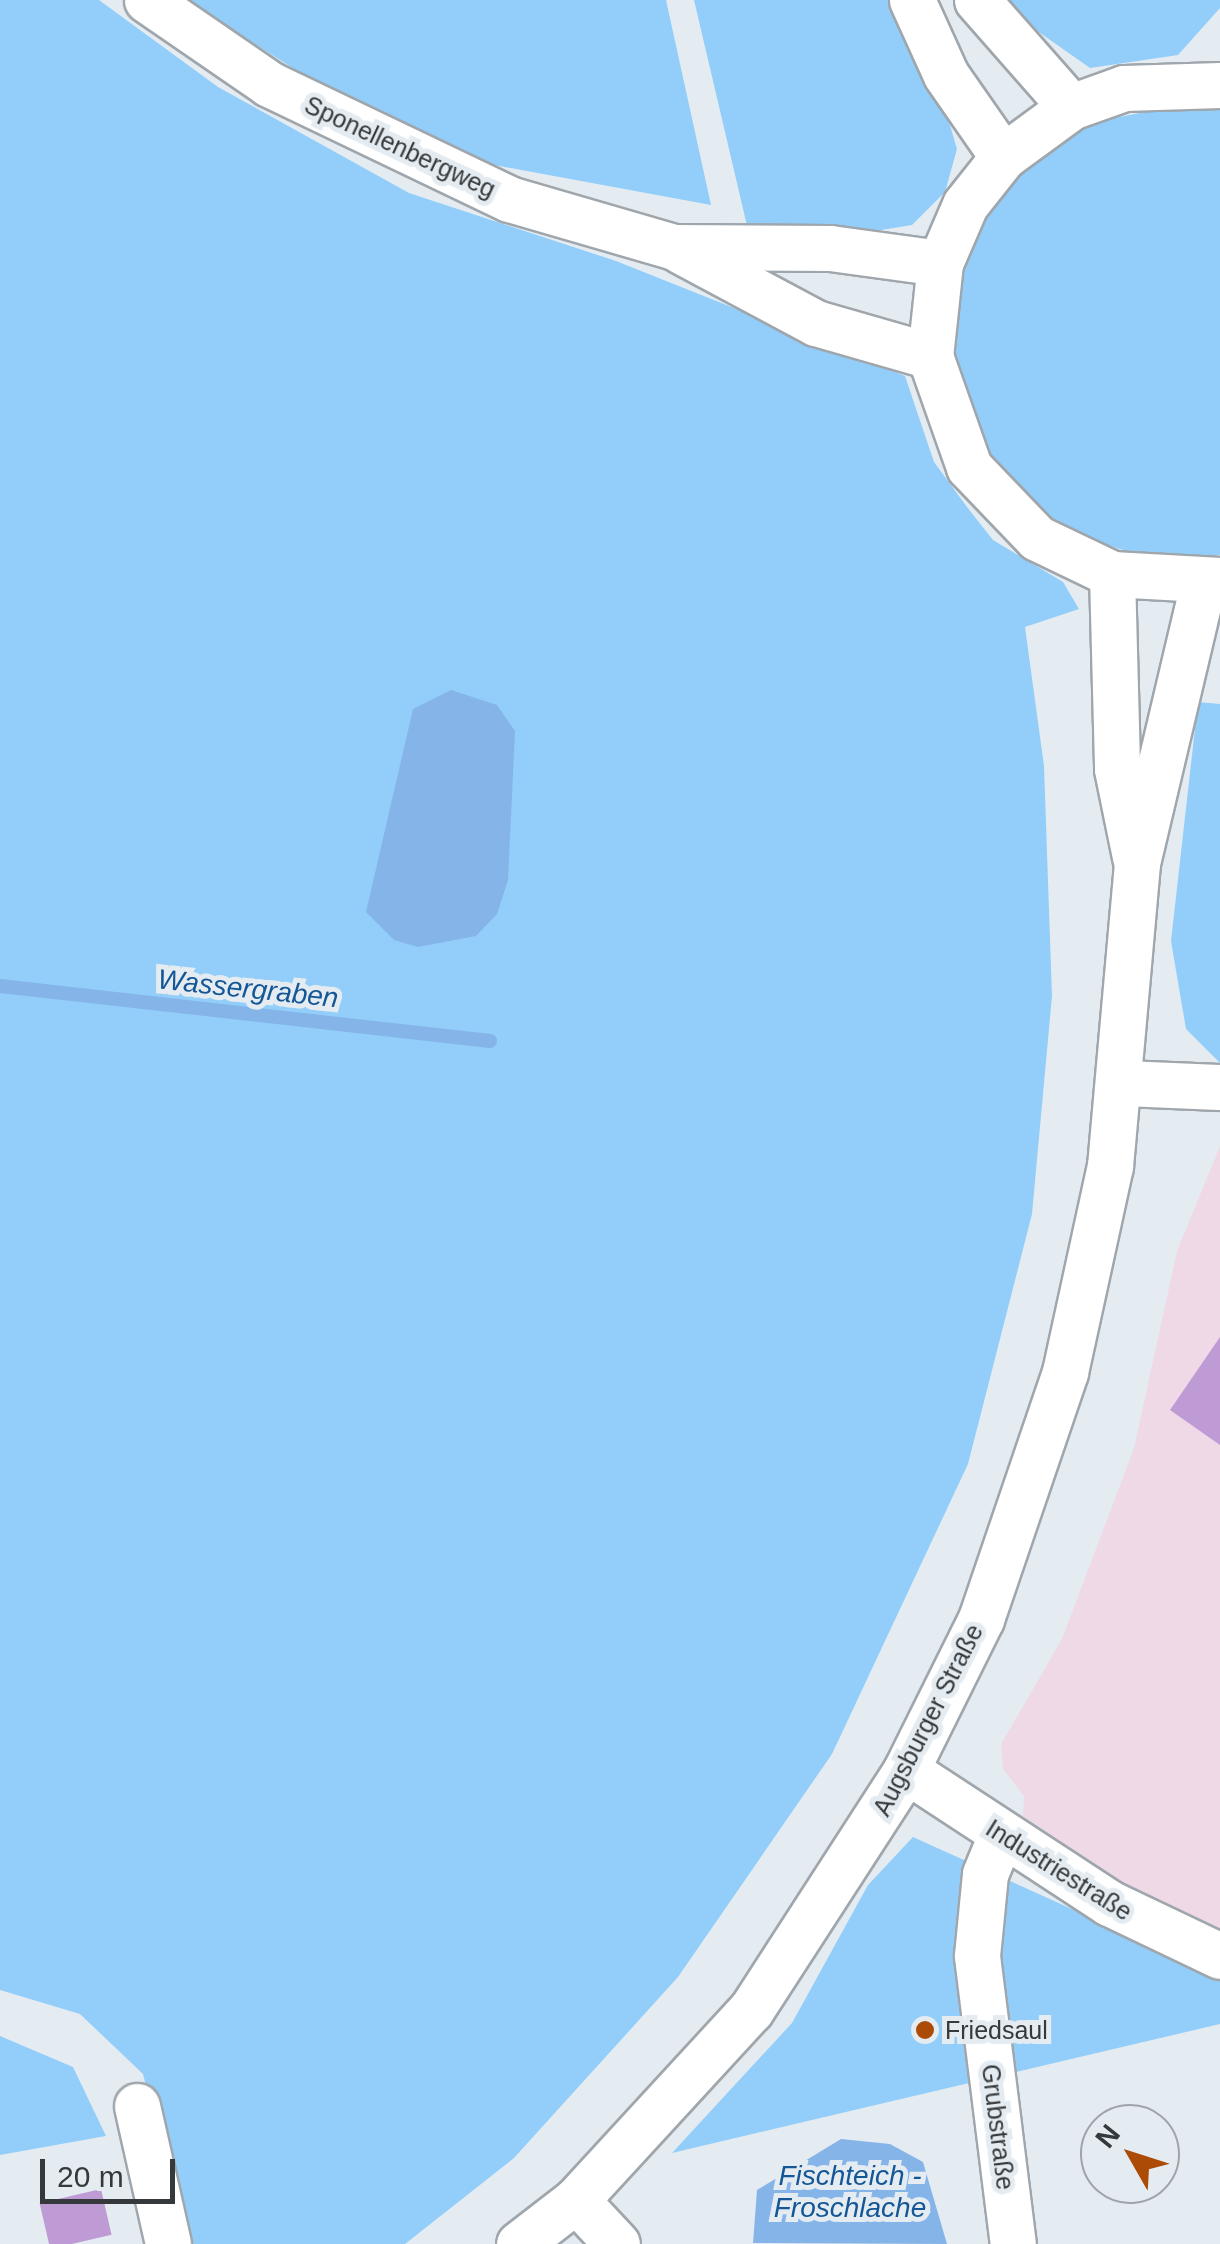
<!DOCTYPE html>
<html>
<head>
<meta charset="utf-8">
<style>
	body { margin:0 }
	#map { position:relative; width:1220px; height:2244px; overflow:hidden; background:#e4ecf2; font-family:Helvetica,sans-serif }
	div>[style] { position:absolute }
	.commercial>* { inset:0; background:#efd9e7 }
	.green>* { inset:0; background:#92cef9 }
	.water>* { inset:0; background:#85b4e9 }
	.stream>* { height:14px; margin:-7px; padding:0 7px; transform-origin:7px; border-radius:7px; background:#85b4e9 }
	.building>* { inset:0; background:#bf9bd5; transform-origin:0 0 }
	.roads { filter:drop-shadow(2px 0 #9fa6ac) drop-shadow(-2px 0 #9fa6ac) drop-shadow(0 2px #9fa6ac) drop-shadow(0 -2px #9fa6ac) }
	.minor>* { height:45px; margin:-22.5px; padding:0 22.5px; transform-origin:22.5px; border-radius:22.5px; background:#fff }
	.dots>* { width:28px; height:28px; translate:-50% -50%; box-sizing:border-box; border:5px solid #e4ecf2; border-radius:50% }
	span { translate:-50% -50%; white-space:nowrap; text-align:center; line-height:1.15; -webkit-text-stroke:10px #e4ecf2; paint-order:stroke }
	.street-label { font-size:25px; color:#36393b }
	.poi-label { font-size:25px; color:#36393b }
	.left { translate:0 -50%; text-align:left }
	.water-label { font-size:28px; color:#155796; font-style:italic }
	.north { position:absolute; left:1080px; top:2104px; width:100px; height:100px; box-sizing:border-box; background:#e4ecf2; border:2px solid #9ea4a9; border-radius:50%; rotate:309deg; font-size:28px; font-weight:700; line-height:40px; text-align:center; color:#36393b }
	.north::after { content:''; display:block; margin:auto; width:35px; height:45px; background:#ac4b05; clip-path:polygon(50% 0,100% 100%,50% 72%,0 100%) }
	.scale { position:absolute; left:40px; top:2159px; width:135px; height:45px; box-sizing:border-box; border:5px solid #36393b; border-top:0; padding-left:12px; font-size:30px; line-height:35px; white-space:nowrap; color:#36393b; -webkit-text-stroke:8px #e4ecf2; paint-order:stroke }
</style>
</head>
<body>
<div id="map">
	<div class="commercial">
		<div style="clip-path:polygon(1220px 1146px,1220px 1928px,1120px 1882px,1023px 1816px,1024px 1796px,1003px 1769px,1001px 1744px,1062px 1639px,1134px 1448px,1177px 1251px)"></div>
	</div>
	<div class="green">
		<div style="clip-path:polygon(0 0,99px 0,218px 87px,409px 193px,616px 261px,905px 376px,934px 462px,967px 507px,993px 540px,1063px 582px,1079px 609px,1025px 627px,1044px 766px,1052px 996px,1032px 1214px,968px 1464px,832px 1754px,678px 1977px,514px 2158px,405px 2244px,187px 2244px,143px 2074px,80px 2014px,0 1990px)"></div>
		<div style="clip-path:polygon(185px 0,666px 0,711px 205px,467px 160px,337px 96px)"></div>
		<div style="clip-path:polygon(694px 0,891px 0,937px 81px,957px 149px,945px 192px,912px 225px,857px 234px,748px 230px)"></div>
		<div style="clip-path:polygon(993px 0,1220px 0,1220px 8px,1178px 55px,1090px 68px)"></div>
		<div style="clip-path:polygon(1180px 105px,1220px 110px,1220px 555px,1151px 559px,1064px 531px,1026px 504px,971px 431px,949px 342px,964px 252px,1014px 174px,1089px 123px)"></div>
		<div style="clip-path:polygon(1198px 702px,1220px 704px,1220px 1063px,1186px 1029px,1171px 941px)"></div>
		<div style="clip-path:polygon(913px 1837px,1220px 1976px,1220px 2024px,672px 2153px,792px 2023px,868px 1885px)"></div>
		<div style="clip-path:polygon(0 2036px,73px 2067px,106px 2136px,0 2155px)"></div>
	</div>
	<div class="water">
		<div style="clip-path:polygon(451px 690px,497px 705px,515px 731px,508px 880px,497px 914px,476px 936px,418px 947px,394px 940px,366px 912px,413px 709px)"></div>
		<div style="clip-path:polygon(841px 2139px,890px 2144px,923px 2162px,947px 2244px,753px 2243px,757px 2190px)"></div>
	</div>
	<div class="stream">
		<div style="left:0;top:986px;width:493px;rotate:6.4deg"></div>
	</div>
	<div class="building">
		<div style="clip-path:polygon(1220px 1337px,1220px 1445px,1170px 1410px)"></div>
		<div style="left:101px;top:2189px;width:47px;height:63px;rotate:77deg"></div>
	</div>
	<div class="roads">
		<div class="minor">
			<div style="left:147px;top:0;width:148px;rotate:34.5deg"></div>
			<div style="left:269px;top:84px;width:266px;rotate:25.6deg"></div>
			<div style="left:509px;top:199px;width:172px;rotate:16.2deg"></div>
			<div style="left:674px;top:247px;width:156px;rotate:0.4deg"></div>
			<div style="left:830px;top:248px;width:111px;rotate:7.8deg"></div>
			<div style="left:912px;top:0;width:82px;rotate:65.6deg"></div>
			<div style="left:946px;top:75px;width:100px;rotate:55.2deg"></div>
			<div style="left:977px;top:0;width:142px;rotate:48.7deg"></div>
			<div style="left:1220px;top:85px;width:96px;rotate:178.2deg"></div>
			<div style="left:1124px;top:88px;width:56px;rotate:160.3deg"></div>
			<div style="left:1071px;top:107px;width:84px;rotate:143.7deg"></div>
			<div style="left:1003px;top:157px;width:61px;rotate:128.4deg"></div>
			<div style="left:965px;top:205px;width:63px;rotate:113.3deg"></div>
			<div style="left:940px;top:263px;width:94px;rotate:96.1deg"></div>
			<div style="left:930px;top:356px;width:118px;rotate:70.6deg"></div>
			<div style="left:969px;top:467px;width:98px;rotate:46.2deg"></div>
			<div style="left:1037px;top:538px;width:83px;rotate:25.6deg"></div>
			<div style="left:1112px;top:574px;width:108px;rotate:3.2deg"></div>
			<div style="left:681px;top:251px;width:153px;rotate:28.1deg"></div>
			<div style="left:816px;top:323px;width:119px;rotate:16.1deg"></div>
			<div style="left:1112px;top:574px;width:195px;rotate:88.5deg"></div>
			<div style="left:1117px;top:769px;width:90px;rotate:78.4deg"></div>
			<div style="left:1123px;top:1083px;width:97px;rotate:2.4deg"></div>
			<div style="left:906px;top:1770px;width:243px;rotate:33.2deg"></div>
			<div style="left:1109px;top:1903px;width:123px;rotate:25.5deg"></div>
			<div style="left:1001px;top:1835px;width:42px;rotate:112.3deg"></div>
			<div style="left:985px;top:1874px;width:82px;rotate:95.6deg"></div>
			<div style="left:977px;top:1956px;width:290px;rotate:82.9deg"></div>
			<div style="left:137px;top:2106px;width:141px;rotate:77.3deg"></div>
			<div style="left:576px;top:2200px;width:60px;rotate:47deg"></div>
			<div style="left:519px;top:2244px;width:72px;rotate:-37.7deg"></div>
			<div style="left:576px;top:2200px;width:258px;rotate:-47.4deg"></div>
			<div style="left:751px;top:2010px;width:286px;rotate:-57.1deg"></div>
			<div style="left:906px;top:1770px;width:169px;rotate:-63.6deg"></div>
			<div style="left:981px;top:1619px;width:261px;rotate:-71.2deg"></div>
			<div style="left:1065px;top:1372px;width:211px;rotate:-77.7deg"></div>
			<div style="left:1110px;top:1166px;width:304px;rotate:-84.9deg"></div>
			<div style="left:1137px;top:863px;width:287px;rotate:-76.7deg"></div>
		</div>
	</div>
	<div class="dots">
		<div style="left:925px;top:2030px;background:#ac4b05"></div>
	</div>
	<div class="street-label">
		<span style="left:400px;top:147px;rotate:25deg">Sponellenbergweg</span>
		<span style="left:928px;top:1720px;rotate:-63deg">Augsburger Straße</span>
		<span style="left:1059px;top:1870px;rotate:32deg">Industriestraße</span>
		<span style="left:998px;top:2127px;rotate:83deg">Grubstraße</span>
	</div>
	<div class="poi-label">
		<span class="left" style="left:945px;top:2030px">Friedsaul</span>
	</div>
	<div class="water-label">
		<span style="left:248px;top:989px;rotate:6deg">Wassergraben</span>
		<span style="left:850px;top:2192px">Fischteich -<br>Froschlache</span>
	</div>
	<div class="north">N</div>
	<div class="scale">20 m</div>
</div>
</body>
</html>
